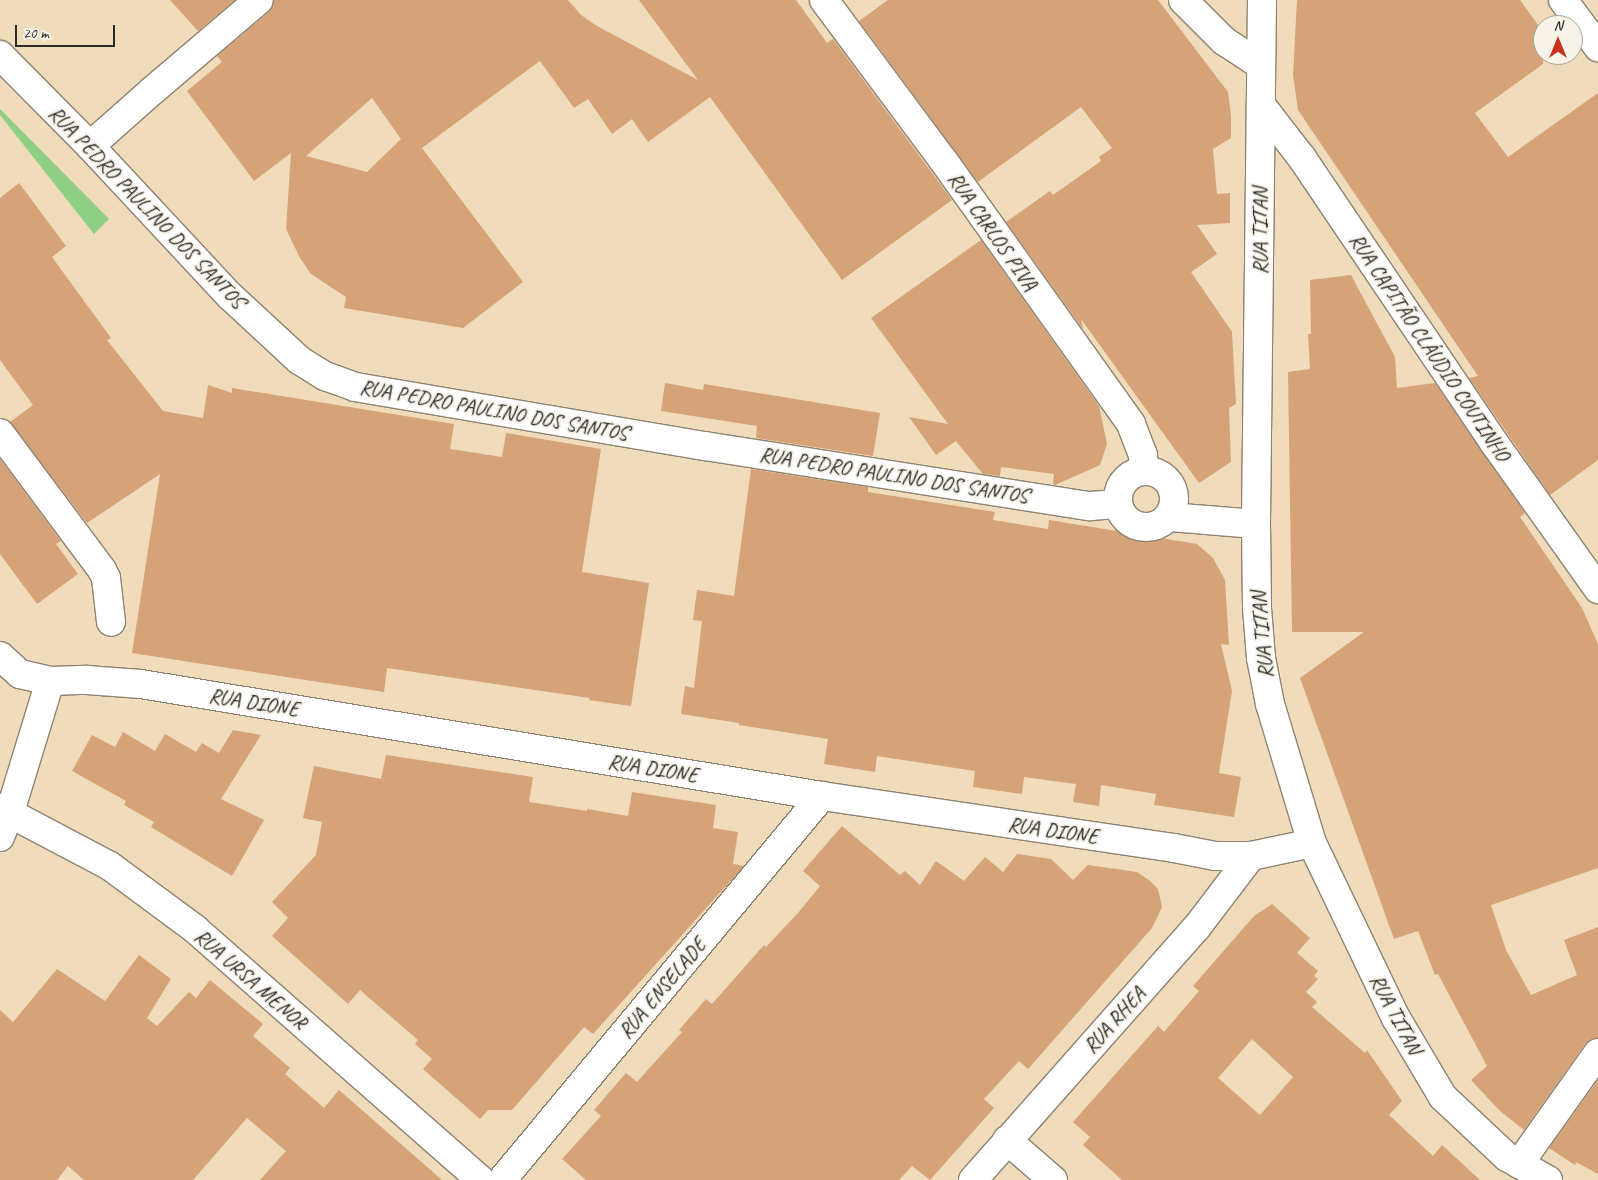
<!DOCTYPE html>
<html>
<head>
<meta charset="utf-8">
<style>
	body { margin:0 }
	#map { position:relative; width:1598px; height:1180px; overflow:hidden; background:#f0dbba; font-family:Caveat,sans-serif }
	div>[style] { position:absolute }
	.green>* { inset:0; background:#8ece85 }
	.building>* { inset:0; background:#d6a278 }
	.roads { filter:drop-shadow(1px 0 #8e8372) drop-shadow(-1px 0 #8e8372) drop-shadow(0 1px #8e8372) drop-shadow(0 -1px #8e8372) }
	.minor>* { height:28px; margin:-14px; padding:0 14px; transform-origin:14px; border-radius:14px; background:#fff }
	.minor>.ring { margin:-14px; padding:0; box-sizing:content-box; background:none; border:28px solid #fff; border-radius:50% }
	span { translate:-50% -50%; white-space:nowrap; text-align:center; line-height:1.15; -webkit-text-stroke:4px #f7f3e8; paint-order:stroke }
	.street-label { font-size:21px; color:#2b2b2b }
	.north { position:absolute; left:1533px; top:15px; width:50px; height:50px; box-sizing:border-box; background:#f7f3e8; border:1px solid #a5a39c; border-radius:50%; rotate:0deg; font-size:14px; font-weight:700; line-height:20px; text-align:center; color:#2b2b2b }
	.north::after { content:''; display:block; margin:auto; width:18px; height:22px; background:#c8321e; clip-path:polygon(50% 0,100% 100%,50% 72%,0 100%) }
	.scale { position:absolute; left:15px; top:25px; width:100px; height:22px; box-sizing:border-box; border:2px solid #2b2b2b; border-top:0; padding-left:6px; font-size:15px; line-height:18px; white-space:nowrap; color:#2b2b2b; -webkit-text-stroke:4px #f7f3e8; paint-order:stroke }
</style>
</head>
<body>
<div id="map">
	<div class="green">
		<div style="clip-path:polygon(0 109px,109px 219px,94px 234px,0 115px)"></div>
	</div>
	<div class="building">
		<div style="clip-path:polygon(170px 0,235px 0,198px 31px)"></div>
		<div style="clip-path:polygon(evenodd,274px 0,568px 0,581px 15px,597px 26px,698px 80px,639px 0,796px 0,827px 43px,833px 39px,952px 200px,842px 280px,710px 97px,648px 142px,632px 119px,612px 134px,588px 99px,574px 108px,540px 61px,422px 148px,523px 282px,463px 328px,344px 308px,346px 297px,311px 274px,300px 258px,286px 229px,291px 153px,254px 181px,187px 91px,222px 62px,217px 56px,269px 12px,274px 0,372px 98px,401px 139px,367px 172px,306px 156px,372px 98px)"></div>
		<div style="clip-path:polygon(888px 0,1158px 0,1228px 92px,1231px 116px,1231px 138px,1213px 149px,1217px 194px,1230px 193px,1230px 223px,1197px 225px,1217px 254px,1191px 272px,1232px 332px,1236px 404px,1229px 408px,1231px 462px,1199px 483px,1081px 319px,1083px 329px,1006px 222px,1050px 191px,1053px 195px,1101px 161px,1099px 157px,1112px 148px,1081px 107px,978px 182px,859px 21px)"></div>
		<div style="clip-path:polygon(1297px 0,1520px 0,1543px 32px,1543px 64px,1475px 113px,1508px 157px,1598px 93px,1598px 460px,1550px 495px,1469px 378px,1478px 376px,1298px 110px,1293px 75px)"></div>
		<div style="clip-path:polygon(19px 183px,66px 246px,52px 257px,111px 338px,107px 340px,163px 411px,203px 418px,208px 385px,232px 393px,232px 388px,454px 424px,450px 449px,502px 457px,506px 433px,601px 449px,582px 572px,649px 583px,631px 706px,589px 700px,590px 698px,387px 668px,384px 692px,132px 653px,160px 474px,87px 523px,10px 422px,33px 405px,0 360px,0 198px)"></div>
		<div style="clip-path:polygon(981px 240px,1099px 406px,1107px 444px,1100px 465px,1055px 485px,1053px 484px,1054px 474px,1001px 467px,1000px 476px,983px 474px,956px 441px,936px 455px,909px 417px,948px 424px,871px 318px)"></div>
		<div style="clip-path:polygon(1351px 275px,1395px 357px,1397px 388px,1435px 383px,1525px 513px,1520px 517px,1582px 608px,1598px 644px,1598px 868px,1491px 905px,1506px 950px,1531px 995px,1577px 975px,1564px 940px,1598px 927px,1598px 1038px,1591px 1039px,1585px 1044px,1524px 1130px,1500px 1111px,1471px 1080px,1487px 1066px,1438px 974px,1435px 975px,1418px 931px,1394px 939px,1300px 678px,1364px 632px,1292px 632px,1288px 372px,1310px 369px,1308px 334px,1311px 334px,1310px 280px)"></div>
		<div style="clip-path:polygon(665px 383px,703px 390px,704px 384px,880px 413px,873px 456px,756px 438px,757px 426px,661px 411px)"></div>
		<div style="clip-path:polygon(0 459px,61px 541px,56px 544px,78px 574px,37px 604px,0 554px)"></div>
		<div style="clip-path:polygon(751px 469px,868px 487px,868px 492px,995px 512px,993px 520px,1048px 529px,1049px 520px,1197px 544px,1213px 558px,1225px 580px,1229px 645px,1221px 644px,1232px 691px,1219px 773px,1241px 777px,1234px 817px,1154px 805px,1156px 794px,1101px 785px,1099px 806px,1073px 802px,1076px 784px,1024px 777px,1022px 794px,973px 787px,975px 771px,877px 756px,875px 772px,824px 764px,828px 739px,739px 725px,739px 723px,681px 714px,685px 686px,694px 688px,702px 621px,693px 620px,697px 590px,734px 596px)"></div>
		<div style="clip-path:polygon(233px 730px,261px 735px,221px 799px,264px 820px,232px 876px,151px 827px,154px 822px,124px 805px,126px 801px,72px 771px,92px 735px,115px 747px,123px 732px,155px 751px,165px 734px,196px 752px,202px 743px,219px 753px)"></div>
		<div style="clip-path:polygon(386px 755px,533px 777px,529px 802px,587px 811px,587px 809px,628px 816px,632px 792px,716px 805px,713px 828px,738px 832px,733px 864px,744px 866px,593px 1034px,584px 1027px,512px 1110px,488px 1110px,480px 1119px,423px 1069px,432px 1059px,415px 1044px,418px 1040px,360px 990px,348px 1004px,272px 936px,288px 918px,272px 902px,316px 855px,322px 822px,303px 818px,314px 766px,381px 779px)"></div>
		<div style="clip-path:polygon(842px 826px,900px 875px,905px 871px,920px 885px,936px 861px,964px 881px,985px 857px,1003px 872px,1017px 854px,1051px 859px,1073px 880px,1088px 865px,1137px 872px,1150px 881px,1158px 889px,1162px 907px,1152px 928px,1028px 1069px,1019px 1061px,984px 1099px,994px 1108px,930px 1180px,912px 1166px,899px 1180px,586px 1180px,562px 1159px,601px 1116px,594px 1110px,626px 1073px,637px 1082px,682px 1032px,679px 1030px,706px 999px,712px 1004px,764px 945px,766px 947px,798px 913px,820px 886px,803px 871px)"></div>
		<div style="clip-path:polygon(evenodd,1272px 904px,1310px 938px,1297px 953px,1318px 971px,1314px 976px,1318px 979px,1306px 992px,1317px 1002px,1312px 1007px,1365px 1053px,1367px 1050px,1402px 1101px,1389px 1115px,1433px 1156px,1442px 1145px,1480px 1180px,1122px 1180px,1083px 1145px,1090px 1137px,1073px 1122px,1158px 1026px,1164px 1032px,1199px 991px,1193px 986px,1254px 916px,1272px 904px,1252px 1039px,1293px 1077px,1260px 1115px,1218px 1078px,1252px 1039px)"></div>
		<div style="clip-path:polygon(139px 955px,171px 979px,147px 1018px,157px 1026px,189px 992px,196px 998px,210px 980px,263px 1024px,253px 1036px,290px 1068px,285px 1074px,324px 1108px,339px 1090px,442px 1180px,260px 1180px,286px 1151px,247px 1118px,193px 1180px,84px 1180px,68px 1166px,57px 1180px,0 1180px,0 1010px,13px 1022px,57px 969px,105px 1001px)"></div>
		<div style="clip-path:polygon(1598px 1080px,1598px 1174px,1576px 1162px,1575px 1165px,1549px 1148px)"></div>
	</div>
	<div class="roads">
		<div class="minor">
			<div style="left:824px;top:0;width:199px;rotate:53.4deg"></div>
			<div style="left:943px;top:160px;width:324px;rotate:54.5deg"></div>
			<div style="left:1131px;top:424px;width:33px;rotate:69deg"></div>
			<div style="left:1143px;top:455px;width:16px;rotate:86deg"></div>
			<div style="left:1183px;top:0;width:58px;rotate:45deg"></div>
			<div style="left:1224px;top:41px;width:44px;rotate:33deg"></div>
			<div style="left:1262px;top:0;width:524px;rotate:90.66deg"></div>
			<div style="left:1256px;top:524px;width:84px;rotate:89.3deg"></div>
			<div style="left:1257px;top:608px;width:50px;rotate:85.4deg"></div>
			<div style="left:1261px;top:658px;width:47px;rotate:78.9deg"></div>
			<div style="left:1270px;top:704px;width:145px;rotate:73.2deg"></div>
			<div style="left:1312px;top:843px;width:194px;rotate:64.4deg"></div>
			<div style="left:1396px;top:1018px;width:92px;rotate:59.3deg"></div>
			<div style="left:1443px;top:1097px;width:88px;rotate:43.2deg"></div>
			<div style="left:1507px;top:1157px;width:47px;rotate:29.3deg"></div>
			<div style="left:1563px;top:0;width:59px;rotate:53.3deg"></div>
			<div style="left:0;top:55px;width:128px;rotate:45.3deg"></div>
			<div style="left:90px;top:146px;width:205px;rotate:47deg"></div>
			<div style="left:230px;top:296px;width:94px;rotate:42.8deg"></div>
			<div style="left:299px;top:360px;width:31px;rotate:32deg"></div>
			<div style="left:325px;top:376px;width:32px;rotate:20deg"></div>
			<div style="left:355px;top:387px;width:355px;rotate:9.6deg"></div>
			<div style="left:705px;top:446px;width:390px;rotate:8.9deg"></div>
			<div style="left:1090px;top:506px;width:28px;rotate:-4deg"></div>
			<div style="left:1261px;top:105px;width:67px;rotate:52.3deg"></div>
			<div style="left:1302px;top:158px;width:345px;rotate:56deg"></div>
			<div style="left:1495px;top:444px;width:178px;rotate:54.6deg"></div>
			<div style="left:90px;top:146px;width:83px;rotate:-41.6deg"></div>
			<div style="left:152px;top:91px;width:140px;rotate:-40.4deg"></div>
			<div style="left:0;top:433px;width:171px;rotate:53.3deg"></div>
			<div style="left:102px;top:570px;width:9px;rotate:63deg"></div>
			<div style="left:106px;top:578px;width:44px;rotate:83.5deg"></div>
			<div class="ring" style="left:1118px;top:471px;width:28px;height:28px"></div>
			<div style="left:1169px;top:517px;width:87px;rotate:4.6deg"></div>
			<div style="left:0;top:656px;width:27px;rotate:42deg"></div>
			<div style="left:20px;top:674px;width:31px;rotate:13deg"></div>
			<div style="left:50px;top:681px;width:37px;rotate:-2deg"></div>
			<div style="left:87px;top:680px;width:54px;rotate:4.2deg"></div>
			<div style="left:141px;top:684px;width:690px;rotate:9.34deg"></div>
			<div style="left:822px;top:796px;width:356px;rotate:8.4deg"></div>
			<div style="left:1174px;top:848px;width:42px;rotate:11deg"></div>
			<div style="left:1215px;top:856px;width:36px"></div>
			<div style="left:1251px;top:856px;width:62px;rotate:-12deg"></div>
			<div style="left:0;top:808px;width:124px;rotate:27.8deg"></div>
			<div style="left:110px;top:866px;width:106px;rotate:36.5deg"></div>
			<div style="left:195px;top:929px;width:381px;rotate:41.3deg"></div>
			<div style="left:0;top:837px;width:27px;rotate:-68deg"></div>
			<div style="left:10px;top:812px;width:137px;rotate:-73deg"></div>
			<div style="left:1007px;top:1140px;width:61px;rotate:41deg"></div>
			<div style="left:1519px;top:1164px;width:136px;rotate:-54.6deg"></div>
			<div style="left:502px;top:1180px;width:500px;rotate:-50.2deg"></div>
			<div style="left:973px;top:1180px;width:338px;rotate:-48.5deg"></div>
			<div style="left:1197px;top:927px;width:89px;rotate:-52.7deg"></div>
		</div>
	</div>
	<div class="street-label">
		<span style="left:147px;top:207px;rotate:46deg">RUA PEDRO PAULINO DOS SANTOS</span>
		<span style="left:993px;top:231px;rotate:55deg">RUA CARLOS PIVA</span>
		<span style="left:1260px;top:231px;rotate:-90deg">RUA TITAN</span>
		<span style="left:1430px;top:347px;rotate:56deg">RUA CAPITÃO CLÁUDIO COUTINHO</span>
		<span style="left:494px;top:410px;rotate:10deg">RUA PEDRO PAULINO DOS SANTOS</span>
		<span style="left:894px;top:475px;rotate:9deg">RUA PEDRO PAULINO DOS SANTOS</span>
		<span style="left:1262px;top:635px;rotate:-95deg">RUA TITAN</span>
		<span style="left:254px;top:702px;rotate:9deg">RUA DIONE</span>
		<span style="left:653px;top:768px;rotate:9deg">RUA DIONE</span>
		<span style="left:1053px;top:830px;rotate:8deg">RUA DIONE</span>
		<span style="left:251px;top:979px;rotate:41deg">RUA URSA MENOR</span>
		<span style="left:662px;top:988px;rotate:-50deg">RUA ENSELADE</span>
		<span style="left:1396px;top:1014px;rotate:62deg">RUA TITAN</span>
		<span style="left:1114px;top:1020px;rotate:-48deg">RUA RHEA</span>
	</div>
	<div class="north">N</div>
	<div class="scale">20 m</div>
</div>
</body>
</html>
